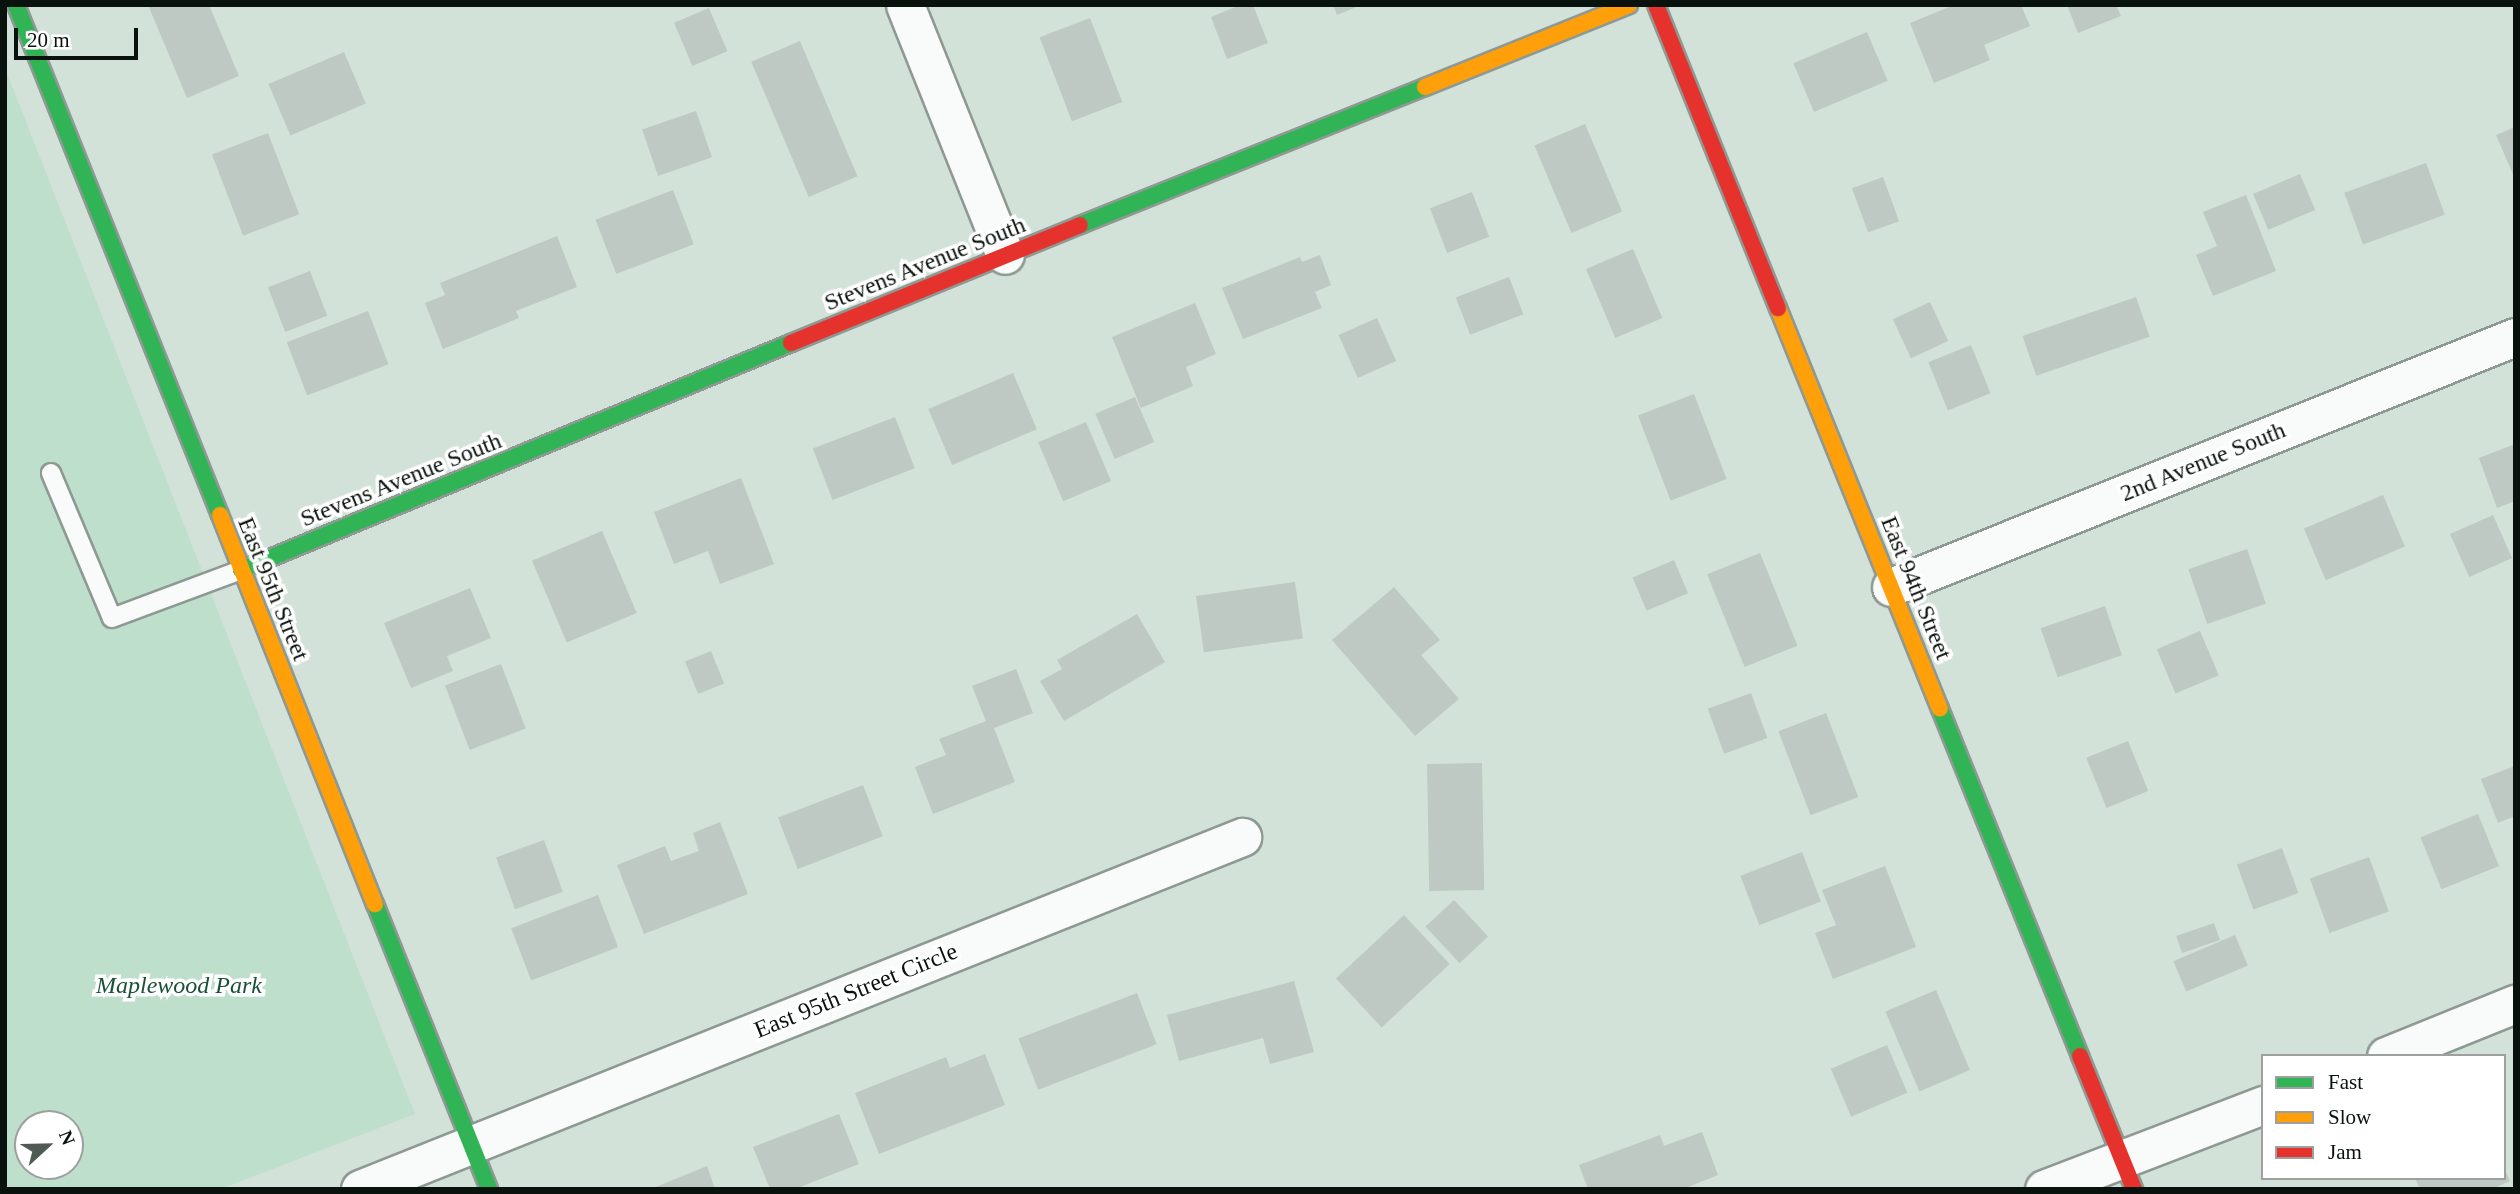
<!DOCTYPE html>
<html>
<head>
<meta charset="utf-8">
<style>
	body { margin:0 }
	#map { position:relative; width:2520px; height:1194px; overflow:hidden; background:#d3e2d9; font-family:Georgia,serif }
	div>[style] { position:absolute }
	.green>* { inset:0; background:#bedfcc }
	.building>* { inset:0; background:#bdc9c2; transform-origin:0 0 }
	.roads { filter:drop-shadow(2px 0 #8e9993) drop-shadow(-2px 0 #8e9993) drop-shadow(0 2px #8e9993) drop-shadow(0 -2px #8e9993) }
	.lane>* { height:18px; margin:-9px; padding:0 9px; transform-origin:9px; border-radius:9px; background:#f8fbf9 }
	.street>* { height:37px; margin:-18.5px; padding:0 18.5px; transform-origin:18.5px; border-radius:18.5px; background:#f8fbf9 }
	.fast>* { height:16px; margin:-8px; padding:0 8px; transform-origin:8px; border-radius:8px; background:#30b455 }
	.slow>* { height:16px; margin:-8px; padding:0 8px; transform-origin:8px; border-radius:8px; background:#ff9f0a }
	.jam>* { height:16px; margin:-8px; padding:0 8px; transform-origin:8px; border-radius:8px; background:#e5322d }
	span { translate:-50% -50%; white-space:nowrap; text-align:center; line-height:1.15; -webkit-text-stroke:7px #fff; paint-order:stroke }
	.street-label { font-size:24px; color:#09120d }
	.park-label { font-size:24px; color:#195137; font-style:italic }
	.frame { position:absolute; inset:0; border:7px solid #09120d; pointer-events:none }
	.legend { position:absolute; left:2261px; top:1054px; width:245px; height:126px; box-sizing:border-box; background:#fff; border:2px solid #9da09e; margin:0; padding:9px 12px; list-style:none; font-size:21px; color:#09120d }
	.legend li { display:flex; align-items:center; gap:14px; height:35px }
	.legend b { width:35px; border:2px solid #9da09e }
	.north { position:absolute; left:14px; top:1110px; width:70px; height:70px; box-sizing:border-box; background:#fff; border:2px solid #9da09e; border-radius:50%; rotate:68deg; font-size:19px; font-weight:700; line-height:28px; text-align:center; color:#09120d }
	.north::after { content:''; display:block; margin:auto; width:24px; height:32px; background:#505b54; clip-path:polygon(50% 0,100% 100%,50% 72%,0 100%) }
	.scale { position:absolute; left:14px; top:28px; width:124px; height:32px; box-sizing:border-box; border:4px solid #09120d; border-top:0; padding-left:9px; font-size:21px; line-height:24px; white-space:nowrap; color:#09120d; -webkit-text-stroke:5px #fff; paint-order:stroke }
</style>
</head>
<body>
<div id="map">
	<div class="green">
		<div style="clip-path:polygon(evenodd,5px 68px,415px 1114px,221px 1189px,5px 1189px,5px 68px,28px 1124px,70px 1124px,70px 1166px,28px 1166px,28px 1124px)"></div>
	</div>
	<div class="building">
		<div style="clip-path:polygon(148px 5px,209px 5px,239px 76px,187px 98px)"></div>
		<div style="clip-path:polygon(1240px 5px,1253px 5px,1268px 43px,1227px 59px,1211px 17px)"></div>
		<div style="clip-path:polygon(1333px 5px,1361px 5px,1337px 15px)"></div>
		<div style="clip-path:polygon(1954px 5px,2021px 5px,2030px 26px,1984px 45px,1990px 60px,1934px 83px,1910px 23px)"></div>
		<div style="clip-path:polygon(2067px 5px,2116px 5px,2121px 16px,2078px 33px)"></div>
		<div style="left:709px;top:8px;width:47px;height:38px;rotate:67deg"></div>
		<div style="left:1090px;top:18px;width:90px;height:54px;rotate:69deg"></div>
		<div style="left:1867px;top:32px;width:53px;height:80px;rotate:67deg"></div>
		<div style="left:800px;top:41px;width:147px;height:53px;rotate:67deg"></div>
		<div style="left:344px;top:52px;width:56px;height:82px;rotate:67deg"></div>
		<div style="left:696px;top:111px;width:49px;height:57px;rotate:71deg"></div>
		<div style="left:1585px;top:124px;width:95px;height:55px;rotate:67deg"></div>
		<div style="clip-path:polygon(2515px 127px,2515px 179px,2496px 135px)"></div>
		<div style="left:268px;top:133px;width:87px;height:60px;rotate:69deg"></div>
		<div style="left:2426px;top:163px;width:55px;height:87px;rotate:70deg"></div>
		<div style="left:2300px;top:174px;width:39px;height:51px;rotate:67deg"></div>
		<div style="left:1883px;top:177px;width:47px;height:33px;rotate:70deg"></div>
		<div style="left:673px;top:190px;width:58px;height:83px;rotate:69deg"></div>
		<div style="left:1472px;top:192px;width:48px;height:45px;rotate:69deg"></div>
		<div style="clip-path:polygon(2246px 195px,2276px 271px,2213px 296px,2196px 255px,2217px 246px,2203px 212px)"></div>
		<div style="clip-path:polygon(557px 236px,577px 287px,516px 311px,519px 318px,443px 349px,425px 303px,445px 295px,440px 283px)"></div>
		<div style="left:1633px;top:249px;width:75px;height:51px;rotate:67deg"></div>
		<div style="clip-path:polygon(1320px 255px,1331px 285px,1315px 292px,1322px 308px,1243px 339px,1222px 288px,1300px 257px,1302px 262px)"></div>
		<div style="left:310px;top:271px;width:48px;height:45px;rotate:69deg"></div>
		<div style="left:1509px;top:277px;width:40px;height:57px;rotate:69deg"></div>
		<div style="left:2136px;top:297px;width:42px;height:120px;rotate:71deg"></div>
		<div style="left:1930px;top:302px;width:43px;height:41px;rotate:65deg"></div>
		<div style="clip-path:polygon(1195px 303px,1216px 354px,1186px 367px,1193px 386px,1141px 408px,1112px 337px)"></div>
		<div style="left:368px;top:311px;width:57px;height:87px;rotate:69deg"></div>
		<div style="left:1377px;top:318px;width:47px;height:42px;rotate:66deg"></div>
		<div style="left:1971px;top:345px;width:52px;height:46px;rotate:68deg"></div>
		<div style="left:1013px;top:373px;width:61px;height:92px;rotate:67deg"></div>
		<div style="left:1694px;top:394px;width:91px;height:60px;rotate:69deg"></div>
		<div style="left:1135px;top:397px;width:49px;height:43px;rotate:67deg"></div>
		<div style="left:895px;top:417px;width:55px;height:88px;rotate:69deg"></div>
		<div style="left:1086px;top:422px;width:64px;height:52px;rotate:67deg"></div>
		<div style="clip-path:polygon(2515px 444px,2515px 501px,2497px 508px,2479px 458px)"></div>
		<div style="clip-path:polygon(741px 478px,774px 564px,720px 584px,708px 551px,674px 564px,654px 512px)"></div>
		<div style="left:2383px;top:495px;width:56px;height:86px;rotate:67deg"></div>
		<div style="left:2493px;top:515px;width:47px;height:47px;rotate:66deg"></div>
		<div style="left:602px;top:531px;width:89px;height:76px;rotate:67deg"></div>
		<div style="left:2247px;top:549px;width:58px;height:62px;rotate:71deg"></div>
		<div style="left:1760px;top:553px;width:100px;height:57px;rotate:68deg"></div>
		<div style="left:1674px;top:560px;width:36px;height:45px;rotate:67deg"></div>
		<div style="left:1295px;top:582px;width:57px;height:100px;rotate:82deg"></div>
		<div style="clip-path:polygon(1394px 587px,1440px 640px,1421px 655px,1459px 699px,1415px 736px,1332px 640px)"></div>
		<div style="clip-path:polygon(470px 588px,491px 638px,447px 656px,453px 671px,411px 688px,384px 623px)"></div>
		<div style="left:2105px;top:606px;width:52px;height:68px;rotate:71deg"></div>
		<div style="clip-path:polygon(1137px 614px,1165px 662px,1064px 721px,1040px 681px,1062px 669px,1057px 660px)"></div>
		<div style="left:2200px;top:631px;width:48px;height:47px;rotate:67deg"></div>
		<div style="left:711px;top:651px;width:35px;height:28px;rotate:68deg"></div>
		<div style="left:501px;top:664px;width:69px;height:60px;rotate:69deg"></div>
		<div style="clip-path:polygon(1016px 669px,1033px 713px,994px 728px,1015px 782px,933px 814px,915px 767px,946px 755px,939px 739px,986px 721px,972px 686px)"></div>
		<div style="left:1751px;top:693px;width:48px;height:46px;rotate:70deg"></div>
		<div style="left:1826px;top:713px;width:90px;height:51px;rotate:69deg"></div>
		<div style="left:2128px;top:741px;width:54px;height:45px;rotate:68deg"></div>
		<div style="left:1482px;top:763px;width:127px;height:55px;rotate:89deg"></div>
		<div style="clip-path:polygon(2515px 766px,2515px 816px,2498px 823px,2481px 779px)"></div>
		<div style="left:863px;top:785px;width:55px;height:91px;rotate:69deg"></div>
		<div style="left:2478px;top:814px;width:56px;height:62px;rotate:68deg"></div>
		<div style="clip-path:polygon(720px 822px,748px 894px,644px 934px,617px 865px,665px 846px,671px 861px,699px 851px,693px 833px)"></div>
		<div style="left:544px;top:840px;width:55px;height:51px;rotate:70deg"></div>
		<div style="left:2282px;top:848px;width:48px;height:48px;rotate:70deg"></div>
		<div style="left:1802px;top:852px;width:53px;height:66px;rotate:69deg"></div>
		<div style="left:2369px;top:857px;width:58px;height:63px;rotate:70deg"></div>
		<div style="clip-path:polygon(1885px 866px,1916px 947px,1833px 979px,1815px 933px,1836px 925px,1822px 890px)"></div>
		<div style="left:598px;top:895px;width:56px;height:93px;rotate:69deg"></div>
		<div style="left:1454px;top:900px;width:50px;height:39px;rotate:47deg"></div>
		<div style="left:1404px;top:915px;width:67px;height:93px;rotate:47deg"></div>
		<div style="left:2214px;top:923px;width:18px;height:40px;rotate:71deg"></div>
		<div style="left:2235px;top:935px;width:33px;height:67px;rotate:67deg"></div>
		<div style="clip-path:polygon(1294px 981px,1314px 1052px,1270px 1064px,1263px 1038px,1179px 1061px,1167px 1015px)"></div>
		<div style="left:1936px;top:990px;width:87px;height:55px;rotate:67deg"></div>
		<div style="left:1137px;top:993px;width:55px;height:127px;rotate:69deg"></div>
		<div style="left:1887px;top:1045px;width:52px;height:61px;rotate:67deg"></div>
		<div style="clip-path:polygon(985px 1054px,1005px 1105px,879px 1154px,855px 1093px,946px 1057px,950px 1068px)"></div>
		<div style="clip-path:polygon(839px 1114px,859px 1164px,795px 1189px,770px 1189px,753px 1147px)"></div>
		<div style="clip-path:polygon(1702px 1132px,1718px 1175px,1683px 1189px,1588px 1189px,1579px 1165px,1660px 1135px,1664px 1146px)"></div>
		<div style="clip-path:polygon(707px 1166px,715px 1189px,651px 1189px)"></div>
		<div style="clip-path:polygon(2504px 1168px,2510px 1181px,2492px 1189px,2420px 1189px,2415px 1178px,2504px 1178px)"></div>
	</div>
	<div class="roads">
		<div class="lane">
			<div style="left:51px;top:473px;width:157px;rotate:67.2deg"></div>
			<div style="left:112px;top:618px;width:138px;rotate:-20.4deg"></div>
		</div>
		<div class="street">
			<div style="left:905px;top:5px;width:269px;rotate:68.2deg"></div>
			<div style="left:1891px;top:587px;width:672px;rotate:-21.83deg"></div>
			<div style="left:2386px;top:1056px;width:139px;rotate:-22deg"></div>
			<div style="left:360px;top:1189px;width:950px;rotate:-21.76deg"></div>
			<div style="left:2044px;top:1189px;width:235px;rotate:-21deg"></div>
		</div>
		<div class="fast">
			<div style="left:16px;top:5px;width:549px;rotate:68.2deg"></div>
			<div style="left:1080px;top:225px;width:372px;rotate:-21.8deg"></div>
			<div style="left:241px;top:570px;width:595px;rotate:-22.43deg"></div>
			<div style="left:1940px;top:709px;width:374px;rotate:68deg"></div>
			<div style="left:375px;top:904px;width:307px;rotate:68.2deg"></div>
		</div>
		<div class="slow">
			<div style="left:1425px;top:87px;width:220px;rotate:-21.9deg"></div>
			<div style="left:1778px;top:308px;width:432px;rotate:68deg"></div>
			<div style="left:220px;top:515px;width:419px;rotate:68.3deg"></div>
		</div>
		<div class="jam">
			<div style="left:1656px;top:5px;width:327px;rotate:68.1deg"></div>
			<div style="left:791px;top:343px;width:312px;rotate:-22.2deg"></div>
			<div style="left:2080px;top:1056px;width:144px;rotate:67.9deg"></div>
		</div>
	</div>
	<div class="street-label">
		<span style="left:925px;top:264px;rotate:-22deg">Stevens Avenue South</span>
		<span style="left:2203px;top:462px;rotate:-22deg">2nd Avenue South</span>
		<span style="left:401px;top:480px;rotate:-22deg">Stevens Avenue South</span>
		<span style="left:1916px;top:588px;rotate:68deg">East 94th Street</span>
		<span style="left:273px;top:589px;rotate:68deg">East 95th Street</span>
		<span style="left:856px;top:991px;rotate:-22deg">East 95th Street Circle</span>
	</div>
	<div class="park-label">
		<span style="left:179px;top:986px">Maplewood Park</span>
	</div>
	<div class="frame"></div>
	<ul class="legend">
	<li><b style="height:9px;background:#30b455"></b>Fast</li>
	<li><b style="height:9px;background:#ff9f0a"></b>Slow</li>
	<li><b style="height:9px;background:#e5322d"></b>Jam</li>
	</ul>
	<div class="north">N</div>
	<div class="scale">20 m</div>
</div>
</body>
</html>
